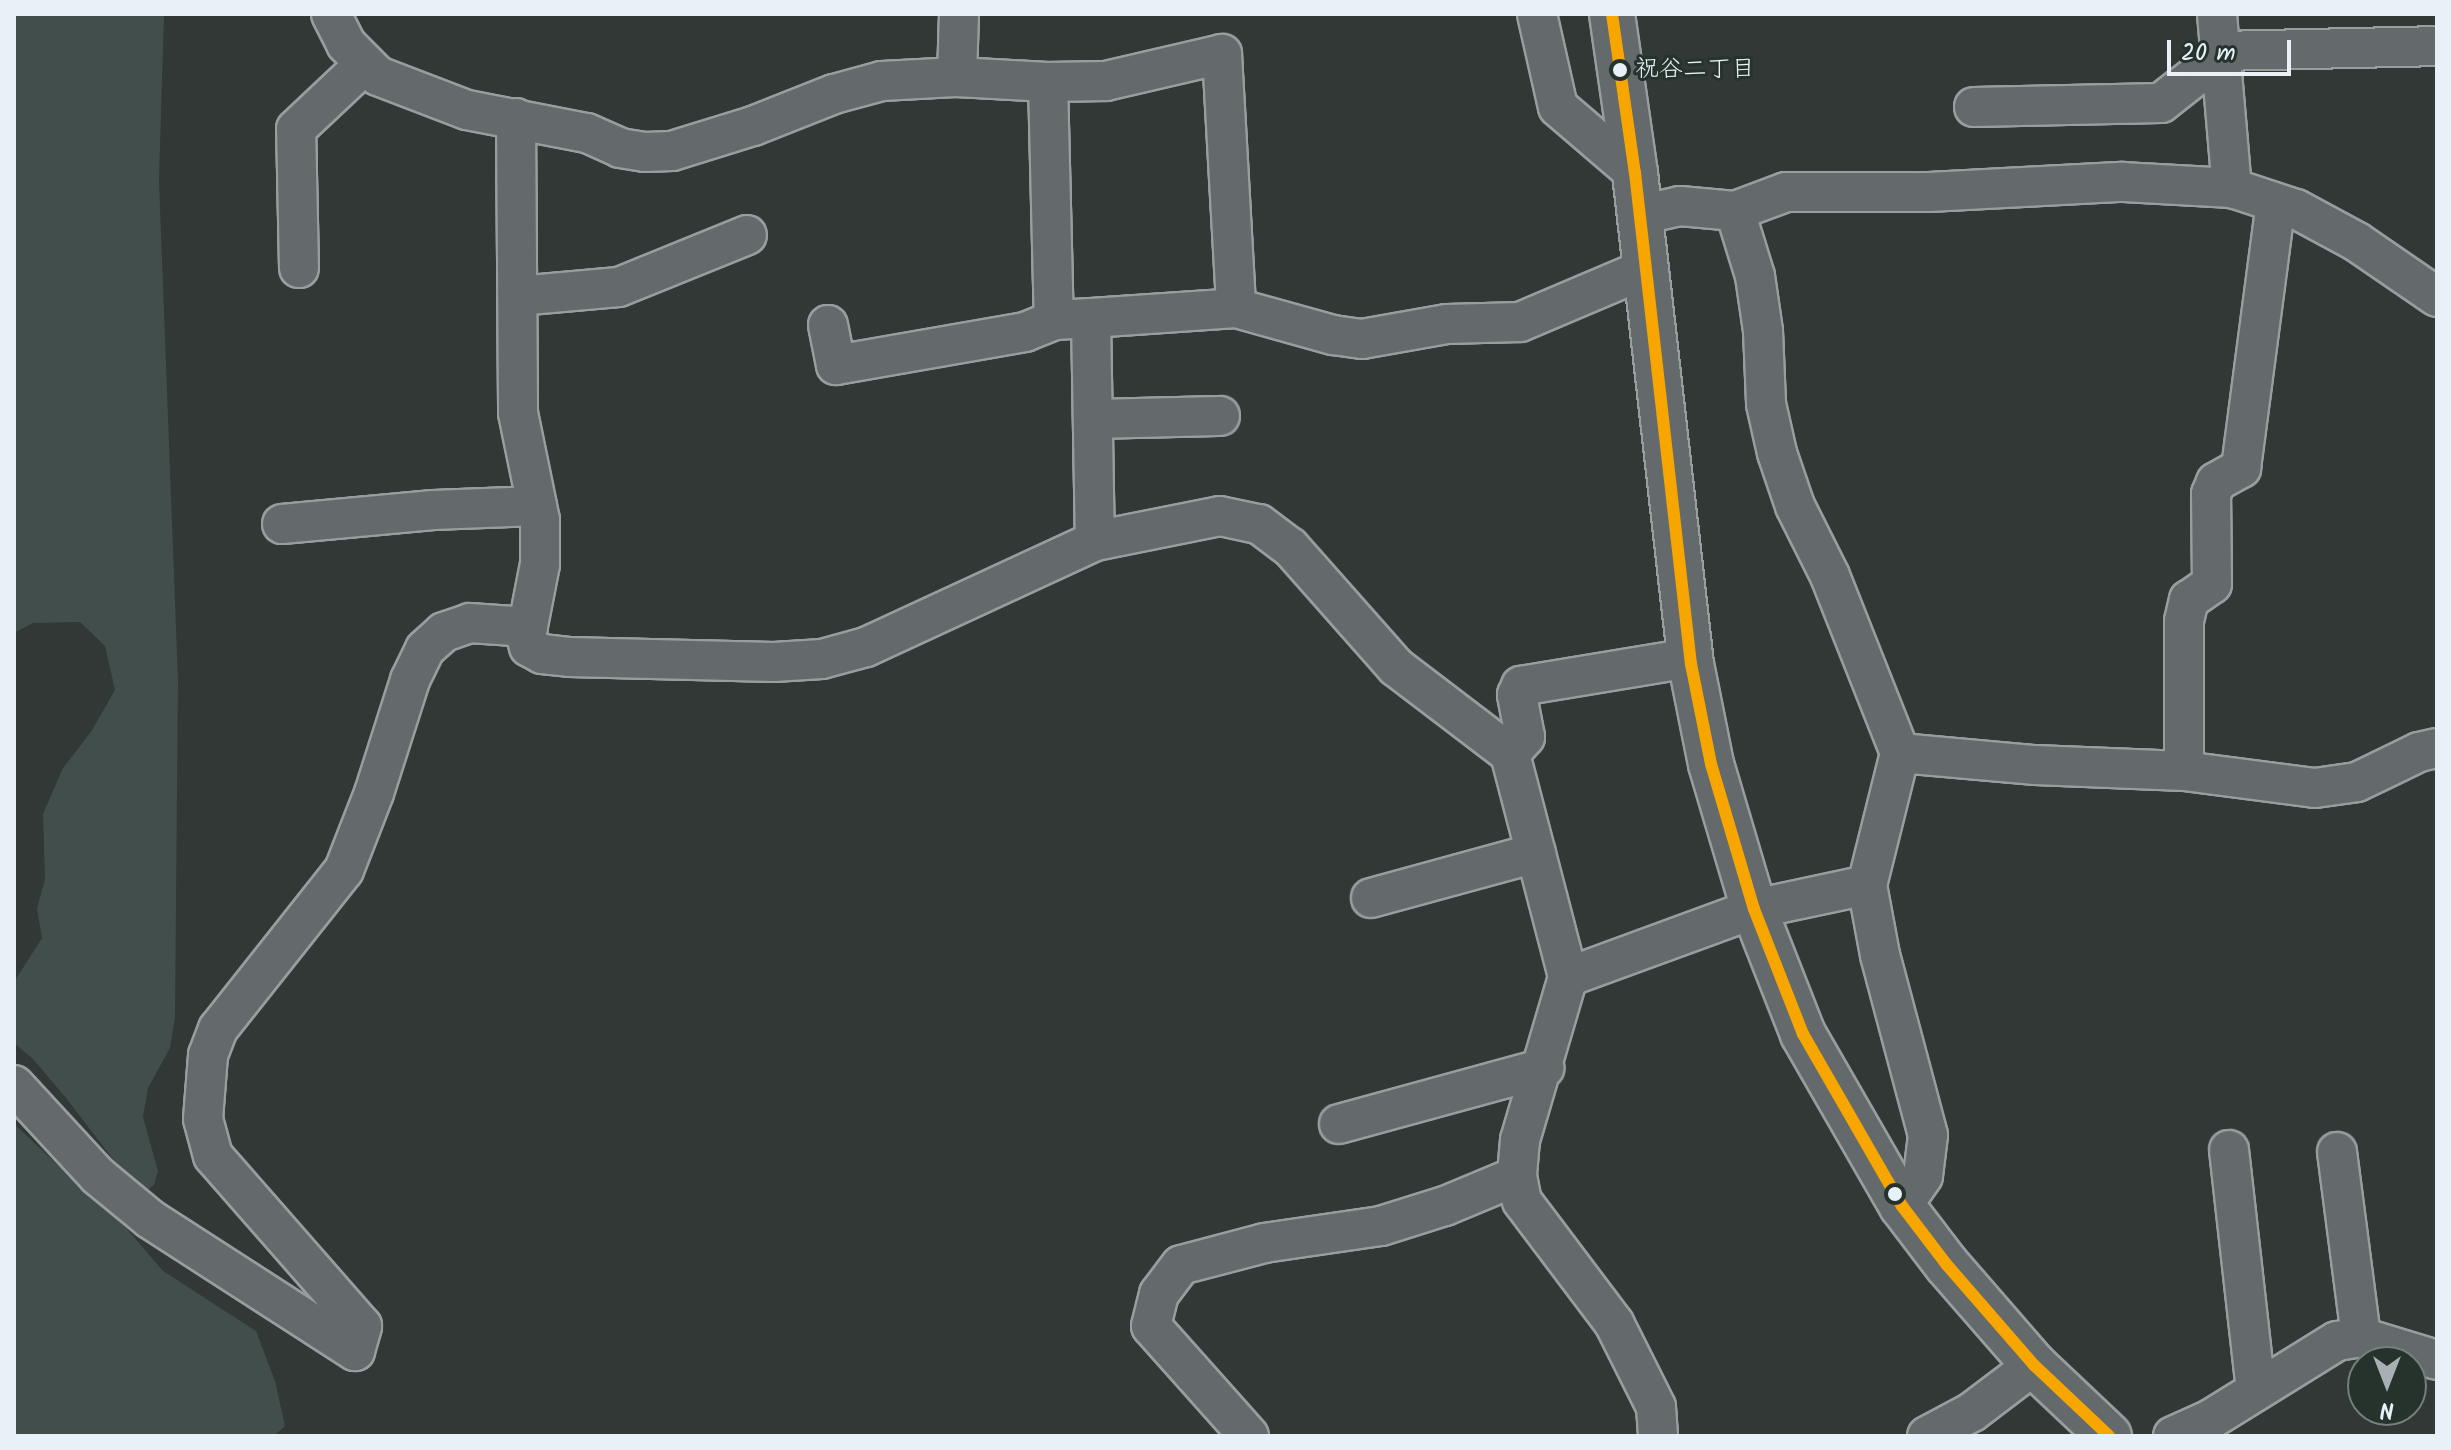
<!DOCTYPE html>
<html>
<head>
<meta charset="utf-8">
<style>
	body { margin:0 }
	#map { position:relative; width:2451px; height:1450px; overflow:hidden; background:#313835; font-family:Kalam,"Klee One",sans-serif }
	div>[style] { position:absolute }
	.green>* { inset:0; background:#424e4b }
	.roads { filter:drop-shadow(2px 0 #989d9e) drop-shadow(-2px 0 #989d9e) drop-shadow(0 2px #989d9e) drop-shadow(0 -2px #989d9e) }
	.minor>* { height:38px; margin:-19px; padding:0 19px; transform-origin:19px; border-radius:19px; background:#646a6b }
	.primary>* { height:44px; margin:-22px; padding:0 22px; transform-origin:22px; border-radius:22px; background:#646a6b }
	.bus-1>* { height:12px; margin:-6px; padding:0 6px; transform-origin:6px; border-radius:6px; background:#f7a600 }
	.dots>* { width:22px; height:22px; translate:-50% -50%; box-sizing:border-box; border:4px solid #26332d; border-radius:50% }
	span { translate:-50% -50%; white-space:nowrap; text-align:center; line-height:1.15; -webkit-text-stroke:6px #26332d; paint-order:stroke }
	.bus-label { font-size:24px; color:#e8f1f8 }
	.left { translate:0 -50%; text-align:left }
	.frame { position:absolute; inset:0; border:16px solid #e8f1f8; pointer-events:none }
	.north { position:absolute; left:2347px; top:1346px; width:80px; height:80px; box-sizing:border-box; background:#26332d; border:2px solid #747f7e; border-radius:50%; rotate:180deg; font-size:22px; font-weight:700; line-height:32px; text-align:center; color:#e8f1f8 }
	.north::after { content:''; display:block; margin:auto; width:28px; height:36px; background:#a8b0b4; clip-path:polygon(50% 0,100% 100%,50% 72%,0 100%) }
	.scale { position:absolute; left:2167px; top:40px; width:124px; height:36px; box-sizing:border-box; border:4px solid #e8f1f8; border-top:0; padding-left:10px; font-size:24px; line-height:28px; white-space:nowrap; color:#e8f1f8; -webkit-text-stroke:6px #26332d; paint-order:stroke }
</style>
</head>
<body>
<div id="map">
	<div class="green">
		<div style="clip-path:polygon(14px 14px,164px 14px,159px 180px,178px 681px,175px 1017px,170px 1048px,148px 1088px,143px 1117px,158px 1171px,154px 1185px,145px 1192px,135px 1188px,66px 1098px,33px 1059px,14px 1043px,14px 982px,42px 938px,37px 909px,45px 879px,43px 814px,63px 768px,91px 732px,115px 690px,105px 646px,80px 622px,33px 623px,14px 633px)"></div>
		<div style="clip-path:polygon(14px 1124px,127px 1229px,163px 1271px,256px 1331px,275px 1381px,285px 1426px,274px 1436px,14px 1436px)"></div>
	</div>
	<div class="roads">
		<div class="minor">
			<div style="left:331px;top:14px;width:34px;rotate:63deg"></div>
			<div style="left:346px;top:44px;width:45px;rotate:45deg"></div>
			<div style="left:378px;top:76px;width:95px;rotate:20.9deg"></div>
			<div style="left:467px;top:110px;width:122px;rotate:10.9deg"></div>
			<div style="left:587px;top:133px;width:36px;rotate:24deg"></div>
			<div style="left:620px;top:148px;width:25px;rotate:9deg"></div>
			<div style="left:645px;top:152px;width:27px;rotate:-2deg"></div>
			<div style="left:672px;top:151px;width:85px;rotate:-17.2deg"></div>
			<div style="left:753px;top:126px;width:87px;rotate:-21.6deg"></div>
			<div style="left:834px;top:94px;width:50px;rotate:-15.2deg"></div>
			<div style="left:882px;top:81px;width:75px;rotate:-3.1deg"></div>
			<div style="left:957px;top:77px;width:91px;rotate:3.1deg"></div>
			<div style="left:1048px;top:82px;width:58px;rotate:-1deg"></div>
			<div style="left:1106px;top:81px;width:119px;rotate:-13.1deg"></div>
			<div style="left:1222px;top:54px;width:254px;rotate:86.8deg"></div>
			<div style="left:1537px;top:14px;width:95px;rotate:77.3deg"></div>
			<div style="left:1558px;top:107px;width:101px;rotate:40.6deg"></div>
			<div style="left:2217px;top:14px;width:175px;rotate:85.1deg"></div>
			<div style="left:2221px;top:51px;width:216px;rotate:-1.3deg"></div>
			<div style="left:957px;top:77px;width:63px;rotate:-88.2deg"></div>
			<div style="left:1048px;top:82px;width:238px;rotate:88.6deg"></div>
			<div style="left:1974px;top:107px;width:187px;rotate:-1.2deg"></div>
			<div style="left:2161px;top:103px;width:53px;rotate:-38.2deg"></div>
			<div style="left:2203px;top:70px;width:20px;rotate:-15deg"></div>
			<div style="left:516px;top:118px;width:295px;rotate:89.6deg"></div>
			<div style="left:518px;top:413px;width:109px;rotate:78.4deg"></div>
			<div style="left:540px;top:520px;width:44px;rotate:90deg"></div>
			<div style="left:540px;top:564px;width:73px;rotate:101deg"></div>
			<div style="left:526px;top:636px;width:11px;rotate:75deg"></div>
			<div style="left:529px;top:647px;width:15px;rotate:28deg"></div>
			<div style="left:542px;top:654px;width:27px;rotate:6deg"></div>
			<div style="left:569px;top:657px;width:205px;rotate:1.4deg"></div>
			<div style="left:774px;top:662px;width:48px;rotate:-3.6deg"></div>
			<div style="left:822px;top:659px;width:46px;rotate:-15.3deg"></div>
			<div style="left:866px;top:647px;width:252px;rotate:-24.8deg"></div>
			<div style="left:1095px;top:541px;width:127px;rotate:-11.3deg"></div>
			<div style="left:1220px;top:516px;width:40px;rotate:12deg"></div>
			<div style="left:1259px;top:524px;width:39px;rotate:37deg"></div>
			<div style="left:1290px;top:547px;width:160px;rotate:48.5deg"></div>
			<div style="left:1396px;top:667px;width:143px;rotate:37.3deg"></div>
			<div style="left:1510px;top:754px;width:230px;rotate:75.4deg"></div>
			<div style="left:1568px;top:977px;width:170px;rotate:106.4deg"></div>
			<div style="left:1520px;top:1140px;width:36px;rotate:95deg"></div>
			<div style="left:1517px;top:1176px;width:25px;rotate:79deg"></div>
			<div style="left:1522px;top:1201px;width:153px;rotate:53deg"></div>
			<div style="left:1614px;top:1323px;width:94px;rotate:63.4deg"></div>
			<div style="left:1656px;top:1407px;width:29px;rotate:86deg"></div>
			<div style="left:1735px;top:211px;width:54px;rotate:-20.4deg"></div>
			<div style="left:1786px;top:192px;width:143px"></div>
			<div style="left:1929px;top:192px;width:194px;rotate:-3deg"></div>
			<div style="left:2123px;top:182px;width:109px;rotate:3.2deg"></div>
			<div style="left:2232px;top:188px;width:67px;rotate:18.2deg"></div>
			<div style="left:2296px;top:209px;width:69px;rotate:28.4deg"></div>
			<div style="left:2357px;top:242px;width:97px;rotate:34.5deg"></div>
			<div style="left:1640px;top:215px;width:41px;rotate:-12.7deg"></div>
			<div style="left:1680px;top:206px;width:55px;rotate:5.2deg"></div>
			<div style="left:1735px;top:211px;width:68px;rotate:72.9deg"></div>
			<div style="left:1755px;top:276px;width:56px;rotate:81.7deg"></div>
			<div style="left:1763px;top:331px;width:73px;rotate:87.6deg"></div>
			<div style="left:1766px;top:404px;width:50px;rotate:77.3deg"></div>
			<div style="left:1777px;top:453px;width:56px;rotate:71.2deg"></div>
			<div style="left:1795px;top:506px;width:78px;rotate:63.4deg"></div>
			<div style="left:1830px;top:576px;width:190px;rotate:68.4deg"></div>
			<div style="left:1900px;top:753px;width:136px;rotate:104deg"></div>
			<div style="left:1867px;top:885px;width:71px;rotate:79.5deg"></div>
			<div style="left:1880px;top:955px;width:186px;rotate:75.1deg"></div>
			<div style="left:1928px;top:1135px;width:41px;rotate:97deg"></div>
			<div style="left:1923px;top:1176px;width:37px;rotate:125deg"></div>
			<div style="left:299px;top:268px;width:139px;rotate:-91.2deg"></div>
			<div style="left:296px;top:129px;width:95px;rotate:-43.3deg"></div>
			<div style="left:518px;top:296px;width:101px;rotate:-5.1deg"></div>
			<div style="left:619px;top:287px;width:138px;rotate:-22.1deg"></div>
			<div style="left:1091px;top:318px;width:145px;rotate:-3.9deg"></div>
			<div style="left:1236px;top:308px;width:101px;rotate:15.6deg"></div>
			<div style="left:1333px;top:335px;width:29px;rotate:8deg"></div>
			<div style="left:1362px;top:339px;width:86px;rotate:-10deg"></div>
			<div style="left:1447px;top:324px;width:73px;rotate:-1.6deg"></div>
			<div style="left:1520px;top:322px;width:136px;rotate:-23deg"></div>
			<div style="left:828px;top:325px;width:41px;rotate:78.7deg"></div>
			<div style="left:836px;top:365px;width:192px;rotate:-9.9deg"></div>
			<div style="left:1025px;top:332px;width:31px;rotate:-22deg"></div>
			<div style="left:1054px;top:320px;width:37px;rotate:-3deg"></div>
			<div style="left:1091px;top:318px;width:223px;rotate:89deg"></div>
			<div style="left:1093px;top:419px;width:127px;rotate:-1.4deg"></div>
			<div style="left:282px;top:524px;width:152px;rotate:-5.3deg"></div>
			<div style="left:433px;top:510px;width:104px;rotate:-2.2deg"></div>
			<div style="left:1900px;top:753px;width:136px;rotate:5.1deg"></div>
			<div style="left:2035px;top:765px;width:149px;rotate:2.3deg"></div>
			<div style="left:2184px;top:771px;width:132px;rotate:7.4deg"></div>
			<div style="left:2315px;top:788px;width:42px;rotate:-8.1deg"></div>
			<div style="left:2357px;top:782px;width:69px;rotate:-25.8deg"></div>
			<div style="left:2419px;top:752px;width:18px;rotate:-13deg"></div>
			<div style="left:1510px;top:754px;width:23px;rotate:-49deg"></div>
			<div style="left:1525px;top:737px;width:43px;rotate:-100.8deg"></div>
			<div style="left:1517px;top:695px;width:10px;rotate:-66deg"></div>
			<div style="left:1521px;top:686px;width:172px;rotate:-9.4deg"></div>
			<div style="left:2184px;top:771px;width:150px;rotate:-90deg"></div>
			<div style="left:2184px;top:621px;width:22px;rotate:-77deg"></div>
			<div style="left:2189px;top:600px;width:28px;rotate:-35deg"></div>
			<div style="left:2212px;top:584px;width:90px;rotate:-90.6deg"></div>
			<div style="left:2211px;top:494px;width:13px;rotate:-67deg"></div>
			<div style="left:2216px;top:482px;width:29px;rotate:-29deg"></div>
			<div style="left:2241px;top:468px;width:267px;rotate:-82.5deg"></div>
			<div style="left:1371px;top:898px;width:171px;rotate:-15.3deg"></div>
			<div style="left:1568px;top:977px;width:198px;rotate:-20.1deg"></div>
			<div style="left:1754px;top:909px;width:116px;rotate:-12deg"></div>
			<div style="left:14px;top:1085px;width:124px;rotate:47.3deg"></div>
			<div style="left:98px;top:1176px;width:67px;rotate:39.6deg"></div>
			<div style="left:150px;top:1219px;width:244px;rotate:32.8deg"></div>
			<div style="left:355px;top:1351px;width:26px;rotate:-74deg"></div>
			<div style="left:362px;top:1326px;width:226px;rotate:-131.2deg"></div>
			<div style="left:213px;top:1156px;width:38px;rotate:-105deg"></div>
			<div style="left:203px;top:1119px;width:64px;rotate:-85.5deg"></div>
			<div style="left:208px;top:1055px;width:28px;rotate:-69deg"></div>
			<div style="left:218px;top:1029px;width:203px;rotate:-51.6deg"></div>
			<div style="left:344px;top:870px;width:83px;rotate:-68.7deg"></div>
			<div style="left:374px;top:793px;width:119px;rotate:-72.3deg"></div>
			<div style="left:410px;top:680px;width:34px;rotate:-64deg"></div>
			<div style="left:425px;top:649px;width:25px;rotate:-42deg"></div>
			<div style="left:444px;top:632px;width:28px;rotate:-19deg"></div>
			<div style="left:470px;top:623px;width:58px;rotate:3.9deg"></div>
			<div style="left:1339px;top:1124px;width:213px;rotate:-15.3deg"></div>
			<div style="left:2229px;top:1150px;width:241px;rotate:83.6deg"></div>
			<div style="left:2337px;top:1152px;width:187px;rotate:82.6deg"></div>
			<div style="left:1249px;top:1436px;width:147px;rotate:-131.7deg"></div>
			<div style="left:1151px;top:1326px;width:33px;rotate:-76deg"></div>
			<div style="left:1159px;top:1294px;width:36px;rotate:-53deg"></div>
			<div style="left:1181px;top:1265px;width:86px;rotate:-14.8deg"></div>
			<div style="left:1264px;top:1243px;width:118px;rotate:-8.3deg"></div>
			<div style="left:1381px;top:1226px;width:67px;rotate:-17.4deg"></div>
			<div style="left:1445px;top:1206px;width:78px;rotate:-22.6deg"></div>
			<div style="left:1927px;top:1436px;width:51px;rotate:-28.1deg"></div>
			<div style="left:1972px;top:1412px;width:78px;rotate:-37.2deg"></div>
			<div style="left:2173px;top:1436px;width:42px;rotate:-24.1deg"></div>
			<div style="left:2211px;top:1419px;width:148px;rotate:-31.8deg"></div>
			<div style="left:2337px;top:1341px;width:24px;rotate:-9deg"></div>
			<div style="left:2361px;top:1337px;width:79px;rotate:16.8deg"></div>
		</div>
		<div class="primary">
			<div style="left:1612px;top:14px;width:161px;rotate:81.8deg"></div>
			<div style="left:1635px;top:173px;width:494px;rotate:83.5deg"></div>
			<div style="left:1691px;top:664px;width:102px;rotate:78.7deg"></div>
			<div style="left:1711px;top:764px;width:151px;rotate:73.5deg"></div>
			<div style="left:1754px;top:909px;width:134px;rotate:68.6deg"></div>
			<div style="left:1803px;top:1034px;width:198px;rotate:60.1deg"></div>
			<div style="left:1902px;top:1206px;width:74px;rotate:52.7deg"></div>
			<div style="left:1947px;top:1265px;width:133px;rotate:49deg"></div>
			<div style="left:2034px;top:1365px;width:103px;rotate:43.4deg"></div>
		</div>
	</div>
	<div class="bus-1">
		<div style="left:1612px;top:14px;width:161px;rotate:81.8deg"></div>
		<div style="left:1635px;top:173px;width:494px;rotate:83.5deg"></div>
		<div style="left:1691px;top:664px;width:102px;rotate:78.7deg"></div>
		<div style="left:1711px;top:764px;width:151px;rotate:73.5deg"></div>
		<div style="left:1754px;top:909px;width:134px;rotate:68.6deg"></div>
		<div style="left:1803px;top:1034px;width:198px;rotate:60.1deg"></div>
		<div style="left:1902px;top:1206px;width:74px;rotate:52.7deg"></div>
		<div style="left:1947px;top:1265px;width:133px;rotate:49deg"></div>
		<div style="left:2034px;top:1365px;width:103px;rotate:43.4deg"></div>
	</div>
	<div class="dots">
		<div style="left:1620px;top:70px;background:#e8f1f8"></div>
		<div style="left:1895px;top:1194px;background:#e8f1f8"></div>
	</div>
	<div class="bus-label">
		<span class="left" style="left:1635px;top:70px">祝谷二丁目</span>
	</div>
	<div class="frame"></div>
	<div class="north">N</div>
	<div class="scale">20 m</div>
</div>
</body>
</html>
